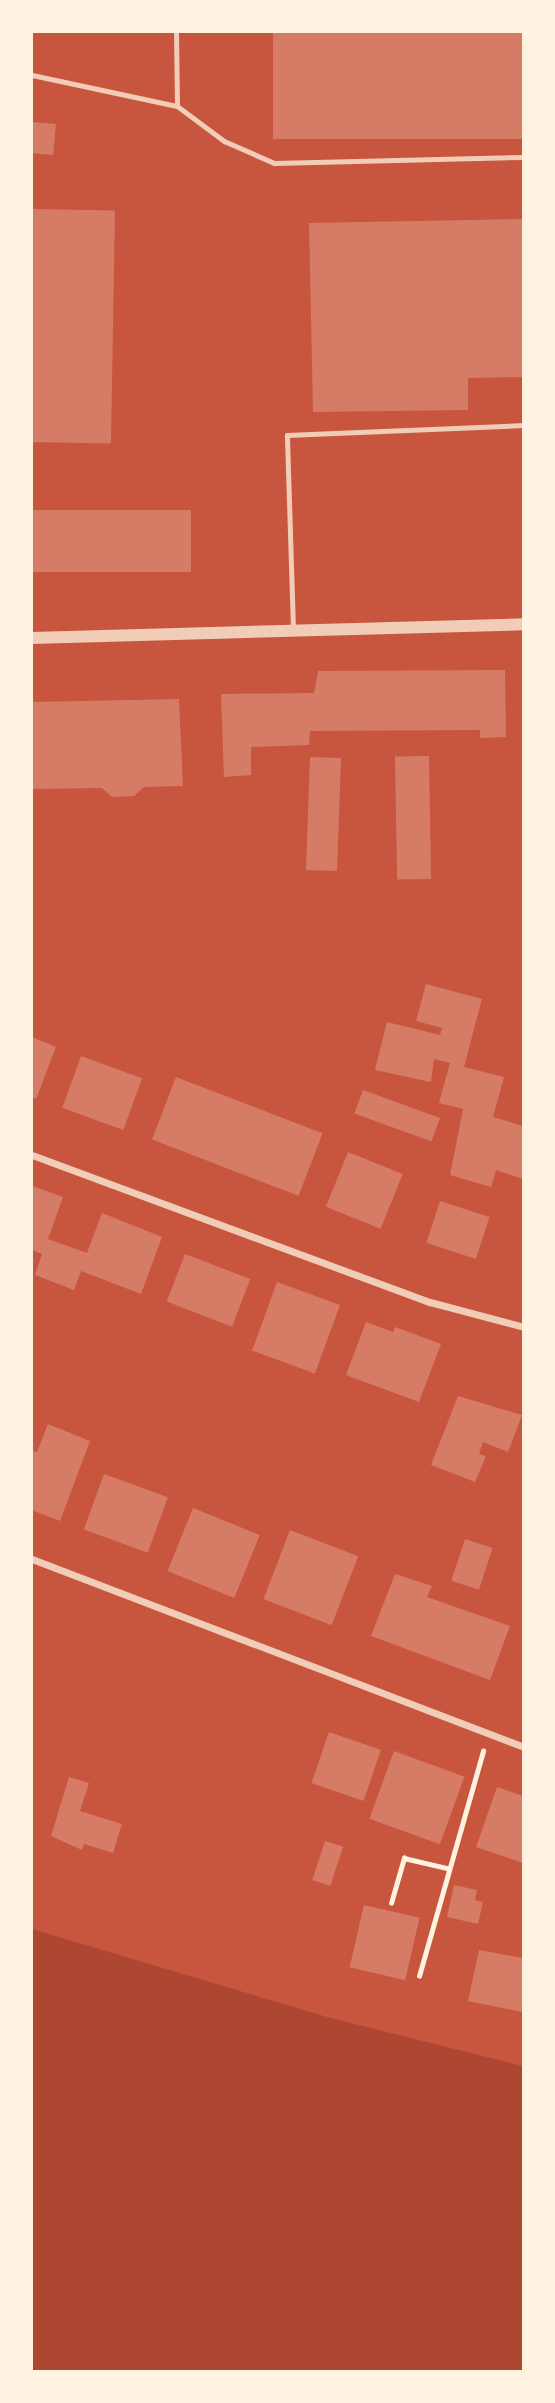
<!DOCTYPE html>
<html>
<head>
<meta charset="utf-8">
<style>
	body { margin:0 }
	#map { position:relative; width:555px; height:2403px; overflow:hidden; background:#c8553d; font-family:Rubik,sans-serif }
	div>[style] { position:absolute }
	.green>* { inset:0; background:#ae4732 }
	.building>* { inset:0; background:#d67c66; transform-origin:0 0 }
	.path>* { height:4.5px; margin:-2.25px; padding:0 2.25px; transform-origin:2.25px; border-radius:2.25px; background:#fff3e0 }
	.service>* { height:5px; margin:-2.5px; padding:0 2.5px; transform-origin:2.5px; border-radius:2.5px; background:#f1ccb7 }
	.minor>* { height:7px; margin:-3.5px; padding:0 3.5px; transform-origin:3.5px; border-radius:3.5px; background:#f1ccb7 }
	.tertiary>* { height:12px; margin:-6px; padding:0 6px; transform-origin:6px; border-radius:6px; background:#f1ccb7 }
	span { translate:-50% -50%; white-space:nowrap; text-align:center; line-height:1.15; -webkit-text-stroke:7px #fff3e0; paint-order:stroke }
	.frame { position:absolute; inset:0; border:33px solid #fff3e0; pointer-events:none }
</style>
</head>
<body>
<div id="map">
	<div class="green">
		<div style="clip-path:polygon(32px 1929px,327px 2017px,523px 2066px,523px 2371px,32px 2371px)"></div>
	</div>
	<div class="building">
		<div style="left:273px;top:32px;width:250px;height:107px"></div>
		<div style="left:32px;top:122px;width:24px;height:31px;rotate:5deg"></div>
		<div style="left:32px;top:209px;width:83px;height:233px;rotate:1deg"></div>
		<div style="clip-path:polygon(523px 219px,523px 377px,468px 378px,468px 410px,313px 412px,309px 223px)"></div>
		<div style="left:32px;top:510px;width:159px;height:62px"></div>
		<div style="clip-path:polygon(505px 670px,506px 737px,480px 738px,480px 730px,310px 731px,309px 745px,251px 747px,251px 775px,224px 777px,221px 694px,314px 693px,318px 671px)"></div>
		<div style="clip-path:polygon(179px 699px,183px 786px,144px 787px,134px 796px,112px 797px,102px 788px,32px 789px,32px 702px)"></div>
		<div style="left:429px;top:756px;width:123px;height:34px;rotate:89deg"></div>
		<div style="left:310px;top:757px;width:31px;height:113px;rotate:2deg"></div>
		<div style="clip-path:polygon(426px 984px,482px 999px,464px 1067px,504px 1077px,493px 1117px,523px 1126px,523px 1179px,496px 1170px,491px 1187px,450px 1175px,463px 1109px,439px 1103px,450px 1063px,434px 1059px,431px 1082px,375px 1070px,387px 1022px,440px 1035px,442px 1028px,416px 1021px)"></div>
		<div style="clip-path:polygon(32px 1037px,56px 1047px,36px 1099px,32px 1097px)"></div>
		<div style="left:81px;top:1056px;width:65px;height:55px;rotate:20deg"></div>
		<div style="left:176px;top:1077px;width:157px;height:67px;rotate:21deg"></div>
		<div style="left:363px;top:1090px;width:82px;height:25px;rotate:20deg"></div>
		<div style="left:348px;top:1152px;width:59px;height:59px;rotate:22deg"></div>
		<div style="clip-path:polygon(32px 1186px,63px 1197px,48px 1239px,87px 1253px,102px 1213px,162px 1237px,141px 1294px,81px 1271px,74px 1290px,35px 1275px,42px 1254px,32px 1250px)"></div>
		<div style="left:440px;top:1201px;width:52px;height:44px;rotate:18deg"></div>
		<div style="left:185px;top:1254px;width:70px;height:51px;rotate:21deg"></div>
		<div style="left:277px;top:1282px;width:67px;height:73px;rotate:20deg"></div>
		<div style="clip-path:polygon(366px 1322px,393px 1332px,395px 1327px,441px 1344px,419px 1402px,346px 1375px)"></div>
		<div style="clip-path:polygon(458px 1396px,522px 1415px,508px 1452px,483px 1442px,479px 1454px,486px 1456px,475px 1482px,431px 1465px)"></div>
		<div style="clip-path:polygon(48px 1424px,90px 1441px,60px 1521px,32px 1510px,32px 1450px,37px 1452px)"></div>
		<div style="left:104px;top:1474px;width:68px;height:59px;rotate:20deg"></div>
		<div style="left:193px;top:1508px;width:72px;height:68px;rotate:22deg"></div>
		<div style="left:290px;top:1530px;width:73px;height:74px;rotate:21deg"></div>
		<div style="left:465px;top:1539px;width:29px;height:44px;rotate:18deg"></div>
		<div style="clip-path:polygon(395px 1574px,432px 1586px,427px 1597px,510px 1626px,490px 1680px,371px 1636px)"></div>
		<div style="left:329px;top:1732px;width:55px;height:54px;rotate:19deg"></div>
		<div style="left:394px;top:1751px;width:75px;height:72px;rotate:20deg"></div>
		<div style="clip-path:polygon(69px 1777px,89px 1783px,80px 1811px,122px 1824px,113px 1853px,84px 1844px,82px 1850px,51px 1836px)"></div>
		<div style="clip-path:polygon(497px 1787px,523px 1796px,523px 1863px,476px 1847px)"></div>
		<div style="left:325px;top:1841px;width:19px;height:41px;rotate:18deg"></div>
		<div style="clip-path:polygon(454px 1885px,477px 1890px,475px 1900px,483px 1902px,478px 1924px,447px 1917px)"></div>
		<div style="left:364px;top:1905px;width:57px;height:64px;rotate:13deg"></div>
		<div style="clip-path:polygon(479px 1950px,523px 1958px,523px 2012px,468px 2001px)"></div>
	</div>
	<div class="path">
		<div style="left:391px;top:1903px;width:47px;rotate:-73.9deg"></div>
		<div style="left:404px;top:1858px;width:44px;rotate:13.1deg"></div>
		<div style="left:419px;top:1976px;width:234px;rotate:-74.1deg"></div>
	</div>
	<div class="service">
		<div style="left:176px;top:32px;width:74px;rotate:89.2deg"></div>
		<div style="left:32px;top:75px;width:148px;rotate:12.1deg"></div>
		<div style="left:177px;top:106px;width:59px;rotate:36.7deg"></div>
		<div style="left:224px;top:141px;width:55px;rotate:23.7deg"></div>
		<div style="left:274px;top:163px;width:250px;rotate:-1.4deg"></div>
		<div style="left:293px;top:629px;width:194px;rotate:-91.8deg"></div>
		<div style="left:287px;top:435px;width:237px;rotate:-2.4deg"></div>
	</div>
	<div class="minor">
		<div style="left:32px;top:1155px;width:424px;rotate:20.3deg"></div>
		<div style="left:430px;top:1302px;width:97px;rotate:14.9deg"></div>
		<div style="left:32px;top:1559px;width:527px;rotate:20.91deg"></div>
	</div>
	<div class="tertiary">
		<div style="left:32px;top:638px;width:492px;rotate:-1.6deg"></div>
	</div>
	<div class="frame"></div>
</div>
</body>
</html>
